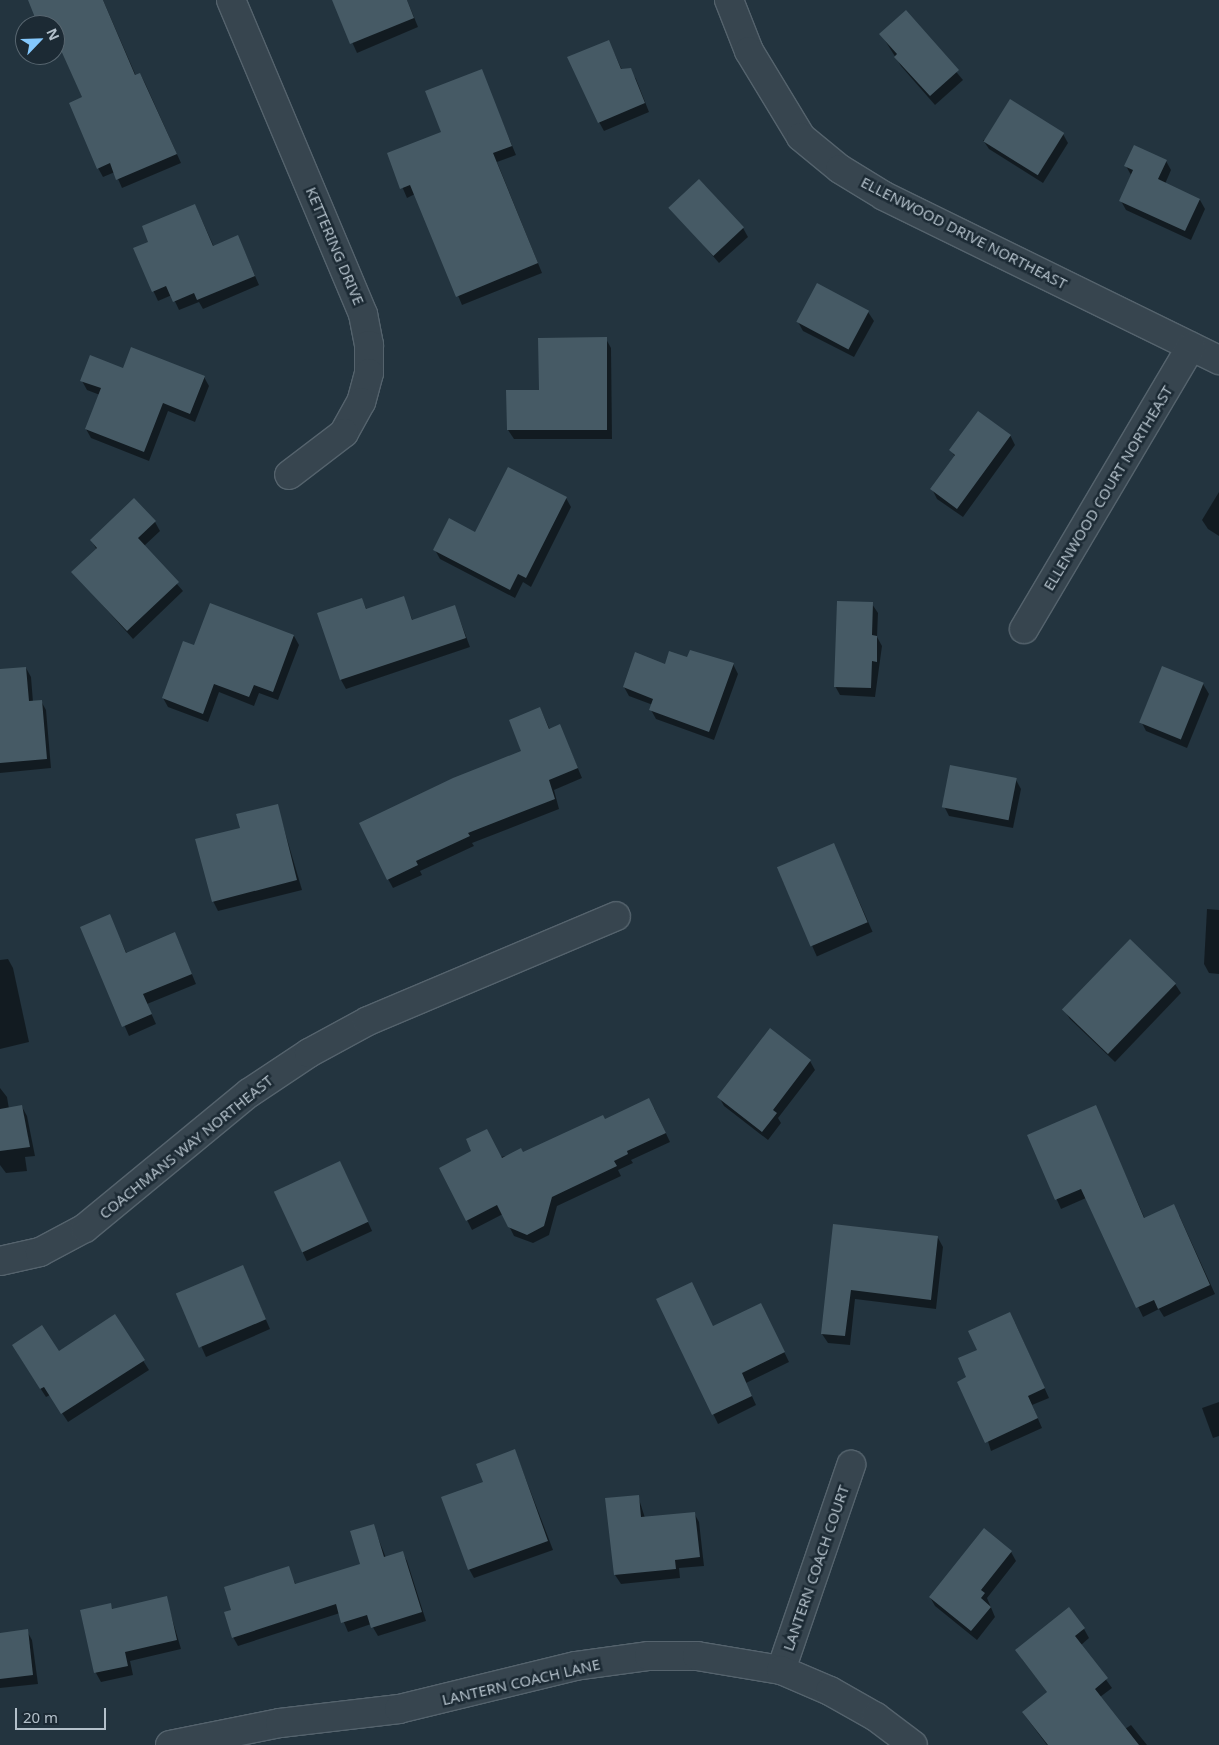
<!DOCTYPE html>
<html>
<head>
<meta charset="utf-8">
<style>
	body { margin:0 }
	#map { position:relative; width:1219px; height:1745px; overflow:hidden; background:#23343f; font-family:"Noto Sans",sans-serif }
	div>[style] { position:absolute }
	.shadow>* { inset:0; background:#0007; transform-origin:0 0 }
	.building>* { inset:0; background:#465a65; transform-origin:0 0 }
	.roads { filter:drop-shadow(1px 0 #55636d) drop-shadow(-1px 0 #55636d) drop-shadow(0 1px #55636d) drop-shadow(0 -1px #55636d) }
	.minor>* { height:28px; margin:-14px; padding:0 14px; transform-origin:14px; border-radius:14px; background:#37454f }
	span { translate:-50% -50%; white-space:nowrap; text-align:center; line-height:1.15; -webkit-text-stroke:5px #1c2a34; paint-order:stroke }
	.street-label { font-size:15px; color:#b3c0ca }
	.north { position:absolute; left:15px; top:15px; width:50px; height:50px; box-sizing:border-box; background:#1c2a34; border:1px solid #586670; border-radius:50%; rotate:66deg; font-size:14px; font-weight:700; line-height:20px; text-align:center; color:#b3c0ca }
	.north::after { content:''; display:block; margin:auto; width:18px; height:22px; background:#84c8fd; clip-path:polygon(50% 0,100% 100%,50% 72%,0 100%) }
	.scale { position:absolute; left:15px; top:1708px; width:91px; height:22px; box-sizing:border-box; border:2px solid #b3c0ca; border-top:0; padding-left:6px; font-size:15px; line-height:18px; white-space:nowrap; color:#b3c0ca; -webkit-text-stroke:4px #1c2a34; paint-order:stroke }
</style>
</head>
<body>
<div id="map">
	<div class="shadow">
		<div style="clip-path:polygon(29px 0,103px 0,136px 76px,140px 74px,145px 83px,181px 163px,122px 188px,115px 172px,103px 177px,98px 168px,83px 98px,55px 34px,55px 25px,40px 25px)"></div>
		<div style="clip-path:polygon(333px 0,407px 0,418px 27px,357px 53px)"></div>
		<div style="clip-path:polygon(906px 12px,963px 80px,935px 105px,901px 66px,881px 34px)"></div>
		<div style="clip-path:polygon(609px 42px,622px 70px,630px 70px,636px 79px,649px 112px,604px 131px,599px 122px)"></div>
		<div style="clip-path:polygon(481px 71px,516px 155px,497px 162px,542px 273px,462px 305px,415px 194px,407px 198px,388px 154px,442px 133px)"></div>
		<div style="clip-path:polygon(1063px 134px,1068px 143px,1043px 183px,989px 149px,983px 140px)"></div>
		<div style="clip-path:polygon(1166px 161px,1171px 170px,1165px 184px,1200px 200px,1205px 209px,1191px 240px,1126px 210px,1121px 201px,1131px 175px,1126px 166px)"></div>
		<div style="clip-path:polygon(195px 205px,214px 247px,242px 246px,259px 285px,203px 309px,199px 302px,179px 310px,172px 295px,158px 301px,134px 249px,150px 242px)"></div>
		<div style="clip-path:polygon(671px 208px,743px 228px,748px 237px,719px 263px)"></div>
		<div style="clip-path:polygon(868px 312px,874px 321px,854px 357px,803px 331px,798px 322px)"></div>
		<div style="clip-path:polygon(606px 339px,611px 348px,612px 439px,514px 439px,508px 430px)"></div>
		<div style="clip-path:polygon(123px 370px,204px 377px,209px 386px,195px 422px,168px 411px,149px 461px,91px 438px,86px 429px,100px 395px,87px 390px,82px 381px)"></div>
		<div style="clip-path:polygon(1010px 435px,1015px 445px,963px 517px,937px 499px,932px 489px,955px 457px,951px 450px)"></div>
		<div style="clip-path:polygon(1219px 492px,1219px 536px,1208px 529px,1202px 520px)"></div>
		<div style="clip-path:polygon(566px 498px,571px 507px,531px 587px,523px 582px,515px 598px,440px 559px,435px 550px)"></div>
		<div style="clip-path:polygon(155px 522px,160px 531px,144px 546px,183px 591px,133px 639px,73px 572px,97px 550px,91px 540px)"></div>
		<div style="clip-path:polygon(403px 598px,413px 621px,455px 607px,470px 647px,346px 689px,341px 680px,362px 600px,367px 610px)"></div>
		<div style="clip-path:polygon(872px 604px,878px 613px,877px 637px,882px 646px,875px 697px,840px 695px,835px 686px)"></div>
		<div style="clip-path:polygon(294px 636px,299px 645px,278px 700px,259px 693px,254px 706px,219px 692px,208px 722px,168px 707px,163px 698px,194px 647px)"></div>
		<div style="clip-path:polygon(688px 659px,733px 664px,738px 674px,714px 740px,656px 719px,651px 710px,653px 705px,629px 696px,624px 687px,666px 665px)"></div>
		<div style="clip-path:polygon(26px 668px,31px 677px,33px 702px,41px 701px,46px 710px,51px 768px,0 773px,0 670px)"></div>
		<div style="clip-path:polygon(1203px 684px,1209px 694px,1187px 748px,1146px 731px,1141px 721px)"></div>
		<div style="clip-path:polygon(540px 708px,550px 730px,560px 726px,582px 778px,554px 790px,559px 809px,472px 843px,474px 846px,420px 871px,422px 875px,393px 888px,388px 879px,523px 752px)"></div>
		<div style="clip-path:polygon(1016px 780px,1021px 789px,1013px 828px,949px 816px,944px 806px)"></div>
		<div style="clip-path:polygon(277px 805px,302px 890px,218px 911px,213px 901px)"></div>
		<div style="left:838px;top:854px;width:85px;height:61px;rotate:66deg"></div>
		<div style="clip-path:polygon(1207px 909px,1219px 910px,1219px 974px,1209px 973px,1204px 964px)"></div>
		<div style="clip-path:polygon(109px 916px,127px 954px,179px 943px,196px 984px,147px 1004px,156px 1024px,129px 1036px,82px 928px)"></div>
		<div style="clip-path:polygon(1130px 941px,1175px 984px,1181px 993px,1115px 1062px,1070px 1019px,1064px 1010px)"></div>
		<div style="clip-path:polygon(8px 959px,13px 968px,29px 1042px,0 1049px,0 960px)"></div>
		<div style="clip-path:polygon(770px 1030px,810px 1061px,815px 1070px,778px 1118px,781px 1123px,768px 1140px,724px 1106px,719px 1097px)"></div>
		<div style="clip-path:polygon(0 1088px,7px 1097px,9px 1109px,22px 1107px,27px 1116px,35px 1156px,25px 1157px,27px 1171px,6px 1173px,0 1165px)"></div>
		<div style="clip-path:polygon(1095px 1107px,1145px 1219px,1179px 1215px,1215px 1294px,1164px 1317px,1159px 1309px,1143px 1317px,1086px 1198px,1061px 1209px,1028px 1135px)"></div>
		<div style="clip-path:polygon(654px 1108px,670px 1142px,631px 1160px,633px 1163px,618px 1170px,621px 1176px,557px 1206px,549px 1235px,533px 1243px,514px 1236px,503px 1214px,472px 1230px,441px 1168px,522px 1153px,605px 1120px)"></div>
		<div style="left:340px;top:1162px;width:76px;height:72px;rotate:65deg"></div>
		<div style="clip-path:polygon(835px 1226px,938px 1238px,943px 1247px,936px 1309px,855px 1299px,850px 1345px,828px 1343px,822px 1334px)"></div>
		<div style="clip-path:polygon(247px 1276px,270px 1329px,206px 1357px,178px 1295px)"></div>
		<div style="clip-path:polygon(658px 1300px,713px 1327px,766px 1314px,789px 1362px,746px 1383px,756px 1405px,718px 1424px)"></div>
		<div style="clip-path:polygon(115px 1316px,149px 1370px,68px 1422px,50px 1395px,46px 1397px,18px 1354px,58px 1353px)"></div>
		<div style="clip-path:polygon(1015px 1323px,1049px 1398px,1032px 1405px,1042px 1428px,991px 1451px,968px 1378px,978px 1350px)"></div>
		<div style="clip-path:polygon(1219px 1402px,1219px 1436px,1213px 1438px,1202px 1408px)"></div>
		<div style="clip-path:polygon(515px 1451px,553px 1550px,474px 1578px,469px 1569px,484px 1483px)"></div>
		<div style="clip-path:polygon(638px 1496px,645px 1518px,694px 1513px,699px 1522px,704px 1566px,679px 1568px,680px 1578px,621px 1584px,615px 1575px,607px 1499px)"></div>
		<div style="clip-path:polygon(373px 1525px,386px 1558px,402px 1552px,407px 1561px,426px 1621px,378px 1636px,371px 1624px,348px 1632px,340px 1613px,238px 1646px,233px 1637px,232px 1611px,288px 1568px,296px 1585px,361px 1565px)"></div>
		<div style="clip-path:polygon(1011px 1552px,1016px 1561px,987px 1598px,995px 1617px,977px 1640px,935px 1606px,930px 1597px)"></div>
		<div style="clip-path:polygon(166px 1598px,181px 1649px,130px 1661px,133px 1675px,101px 1682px,96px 1673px,81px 1611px,110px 1604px,113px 1610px)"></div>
		<div style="clip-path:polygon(1084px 1629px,1089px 1638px,1081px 1645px,1112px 1688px,1100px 1697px,1125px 1729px,1131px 1725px,1147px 1745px,1047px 1745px,1023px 1713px,1048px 1693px,1022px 1659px)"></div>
		<div style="clip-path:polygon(27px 1631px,32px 1640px,38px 1684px,0 1688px,0 1634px)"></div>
	</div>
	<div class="building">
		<div style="clip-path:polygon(28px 0,103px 0,135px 75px,140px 73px,177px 154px,116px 180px,110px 163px,97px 169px,69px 103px,82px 97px,55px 37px,55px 25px,38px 25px)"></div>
		<div style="clip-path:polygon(332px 0,407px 0,414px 18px,350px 44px)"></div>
		<div style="clip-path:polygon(906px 10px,959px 70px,930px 96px,894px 57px,897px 54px,879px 34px)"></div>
		<div style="clip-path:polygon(609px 40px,621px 69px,631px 68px,645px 103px,598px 123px,567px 57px)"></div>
		<div style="clip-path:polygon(482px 69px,512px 146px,493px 153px,538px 263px,456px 297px,410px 185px,400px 189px,387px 153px,441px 132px,425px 91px)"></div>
		<div style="left:1010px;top:99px;width:64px;height:50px;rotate:32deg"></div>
		<div style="clip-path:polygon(1134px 145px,1167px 160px,1158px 179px,1200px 199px,1185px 231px,1119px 201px,1133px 170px,1124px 166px)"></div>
		<div style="left:699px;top:179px;width:66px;height:42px;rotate:47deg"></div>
		<div style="clip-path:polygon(195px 204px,213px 246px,238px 235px,255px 276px,197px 300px,194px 293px,173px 302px,166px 286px,152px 292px,133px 248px,148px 242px,142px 226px)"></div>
		<div style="left:817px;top:283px;width:59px;height:44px;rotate:28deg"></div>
		<div style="clip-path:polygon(607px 337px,607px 430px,507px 430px,506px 390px,539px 390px,538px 338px)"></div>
		<div style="clip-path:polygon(131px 347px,205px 376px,190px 414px,163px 403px,144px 452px,85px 429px,101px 388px,80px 381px,90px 355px,123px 368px)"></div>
		<div style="clip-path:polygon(978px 411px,1011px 435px,957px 509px,930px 489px,955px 455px,949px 450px)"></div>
		<div style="clip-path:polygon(508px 467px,567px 497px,526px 578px,518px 574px,510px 590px,433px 550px,449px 518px,475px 532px)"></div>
		<div style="clip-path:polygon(134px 498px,156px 521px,138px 538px,179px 582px,127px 631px,71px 572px,97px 548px,90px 540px)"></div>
		<div style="clip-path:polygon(404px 596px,412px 620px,455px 605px,466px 638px,340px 680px,317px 613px,362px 598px,366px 609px)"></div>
		<div style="clip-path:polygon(837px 601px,873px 602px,872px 635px,877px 636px,877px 662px,872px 661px,871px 688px,834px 687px)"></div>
		<div style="clip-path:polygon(210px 603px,294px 635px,273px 692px,254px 685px,249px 697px,214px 684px,203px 714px,162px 698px,183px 641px,194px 645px)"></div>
		<div style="clip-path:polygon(690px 650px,734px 663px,709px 732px,649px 710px,653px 699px,623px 687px,635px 652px,665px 664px,669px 651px,687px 657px)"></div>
		<div style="left:1162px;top:666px;width:45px;height:61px;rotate:22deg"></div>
		<div style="clip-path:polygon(26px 667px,29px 701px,42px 700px,47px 759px,0 763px,0 669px)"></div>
		<div style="clip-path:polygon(540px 707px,549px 729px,560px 724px,578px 768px,549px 780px,555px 799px,468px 833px,470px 836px,416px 861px,418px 865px,387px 880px,359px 823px,453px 778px,521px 751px,509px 720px)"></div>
		<div style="left:950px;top:765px;width:68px;height:43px;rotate:11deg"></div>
		<div style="clip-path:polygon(278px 804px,297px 880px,212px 902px,195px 839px,240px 828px,236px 814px)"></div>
		<div style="left:834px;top:843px;width:86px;height:62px;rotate:67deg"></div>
		<div style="clip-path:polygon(110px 914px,126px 953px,175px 932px,192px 974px,143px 994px,152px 1014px,122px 1027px,80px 927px)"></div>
		<div style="left:1130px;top:939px;width:64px;height:98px;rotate:44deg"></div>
		<div style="clip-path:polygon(770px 1028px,811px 1060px,773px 1110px,777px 1113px,762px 1132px,717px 1097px)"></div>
		<div style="clip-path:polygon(649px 1098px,666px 1133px,627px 1151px,628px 1154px,614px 1161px,617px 1166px,552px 1197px,544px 1226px,527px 1235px,508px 1227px,497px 1205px,466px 1221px,439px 1168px,471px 1151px,466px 1139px,487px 1129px,502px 1158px,521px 1148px,523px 1152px,603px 1115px,605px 1119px)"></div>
		<div style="clip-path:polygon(22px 1105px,30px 1147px,0 1151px,0 1109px)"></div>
		<div style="clip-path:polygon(1096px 1105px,1144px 1218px,1174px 1204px,1210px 1285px,1158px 1309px,1154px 1300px,1136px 1308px,1081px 1189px,1055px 1200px,1027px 1135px)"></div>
		<div style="left:340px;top:1161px;width:67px;height:73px;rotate:65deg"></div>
		<div style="clip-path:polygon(833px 1224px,938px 1236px,931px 1300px,851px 1290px,845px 1336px,821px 1334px)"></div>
		<div style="left:243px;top:1265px;width:59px;height:73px;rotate:67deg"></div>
		<div style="clip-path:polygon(692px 1282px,713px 1326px,761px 1303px,785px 1352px,742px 1373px,752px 1396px,712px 1415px,656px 1299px)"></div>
		<div style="clip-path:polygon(1010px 1312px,1045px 1388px,1028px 1396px,1038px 1418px,985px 1443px,957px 1382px,966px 1377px,958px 1358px,977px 1350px,968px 1331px)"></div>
		<div style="clip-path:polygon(115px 1314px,145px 1360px,61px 1414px,44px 1387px,40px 1389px,12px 1345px,42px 1325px,59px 1351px)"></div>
		<div style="clip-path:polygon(515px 1449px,548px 1541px,468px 1570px,441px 1497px,483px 1482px,476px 1464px)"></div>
		<div style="clip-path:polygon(639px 1495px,641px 1517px,695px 1512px,700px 1557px,675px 1560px,676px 1569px,614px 1575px,605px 1498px)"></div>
		<div style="clip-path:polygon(374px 1524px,384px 1557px,403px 1551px,422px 1612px,371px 1628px,367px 1615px,341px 1623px,336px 1604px,232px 1638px,224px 1612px,231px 1610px,224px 1587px,289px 1566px,295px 1584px,360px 1564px,350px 1531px)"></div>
		<div style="clip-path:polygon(984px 1528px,1012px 1551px,981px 1590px,985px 1593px,981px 1598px,991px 1607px,971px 1631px,929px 1597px)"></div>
		<div style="clip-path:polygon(167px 1596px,177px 1640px,125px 1652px,128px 1666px,94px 1673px,80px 1610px,111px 1603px,112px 1609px)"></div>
		<div style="clip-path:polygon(1069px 1607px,1085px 1628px,1075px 1636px,1108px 1678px,1095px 1689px,1139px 1745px,1048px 1745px,1022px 1712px,1047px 1692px,1015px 1650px)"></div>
		<div style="clip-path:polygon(28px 1629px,33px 1675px,0 1679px,0 1633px)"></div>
	</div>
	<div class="roads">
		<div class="minor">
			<div style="left:231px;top:0;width:341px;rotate:67.2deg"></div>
			<div style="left:363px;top:314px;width:32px;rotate:79deg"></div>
			<div style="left:369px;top:345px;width:28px;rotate:90deg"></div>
			<div style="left:369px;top:373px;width:30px;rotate:105deg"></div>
			<div style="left:361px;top:402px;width:35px;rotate:119deg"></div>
			<div style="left:344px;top:433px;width:69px;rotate:142.6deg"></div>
			<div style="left:729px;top:0;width:55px;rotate:68.6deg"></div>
			<div style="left:749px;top:51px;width:100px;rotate:58.8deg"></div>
			<div style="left:801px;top:137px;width:50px;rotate:39.4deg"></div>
			<div style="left:840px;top:169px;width:52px;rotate:31.5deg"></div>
			<div style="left:884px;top:196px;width:373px;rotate:26.1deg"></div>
			<div style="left:1024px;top:629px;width:328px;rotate:-59.4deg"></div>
			<div style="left:0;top:1261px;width:41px;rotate:-12.7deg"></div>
			<div style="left:40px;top:1252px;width:51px;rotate:-28.1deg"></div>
			<div style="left:85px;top:1228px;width:212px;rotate:-39.5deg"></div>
			<div style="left:249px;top:1093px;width:72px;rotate:-33.7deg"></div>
			<div style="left:309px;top:1053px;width:67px;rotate:-28.5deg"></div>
			<div style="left:368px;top:1021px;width:269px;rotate:-22.9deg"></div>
			<div style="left:781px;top:1670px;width:217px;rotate:-71.1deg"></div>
			<div style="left:170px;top:1745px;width:112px;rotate:-11.3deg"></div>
			<div style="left:280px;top:1723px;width:120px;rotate:-6.7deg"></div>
			<div style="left:399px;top:1709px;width:181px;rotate:-13.7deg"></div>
			<div style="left:575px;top:1666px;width:75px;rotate:-7.7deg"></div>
			<div style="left:649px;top:1656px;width:48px"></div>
			<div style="left:697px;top:1656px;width:85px;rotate:9.5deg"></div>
			<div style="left:781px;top:1670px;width:53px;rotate:23.2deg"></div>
			<div style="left:830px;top:1691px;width:53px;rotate:29.5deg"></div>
			<div style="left:876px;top:1717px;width:46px;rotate:37.1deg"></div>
		</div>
	</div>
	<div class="street-label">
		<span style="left:964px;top:233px;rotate:27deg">ELLENWOOD DRIVE NORTHEAST</span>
		<span style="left:335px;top:246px;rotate:67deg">KETTERING DRIVE</span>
		<span style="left:1108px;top:488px;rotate:-59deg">ELLENWOOD COURT NORTHEAST</span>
		<span style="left:186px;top:1147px;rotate:-39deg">COACHMANS WAY NORTHEAST</span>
		<span style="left:816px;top:1568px;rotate:-71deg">LANTERN COACH COURT</span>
		<span style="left:521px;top:1682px;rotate:-13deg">LANTERN COACH LANE</span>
	</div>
	<div class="north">N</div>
	<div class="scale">20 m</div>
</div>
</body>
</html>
